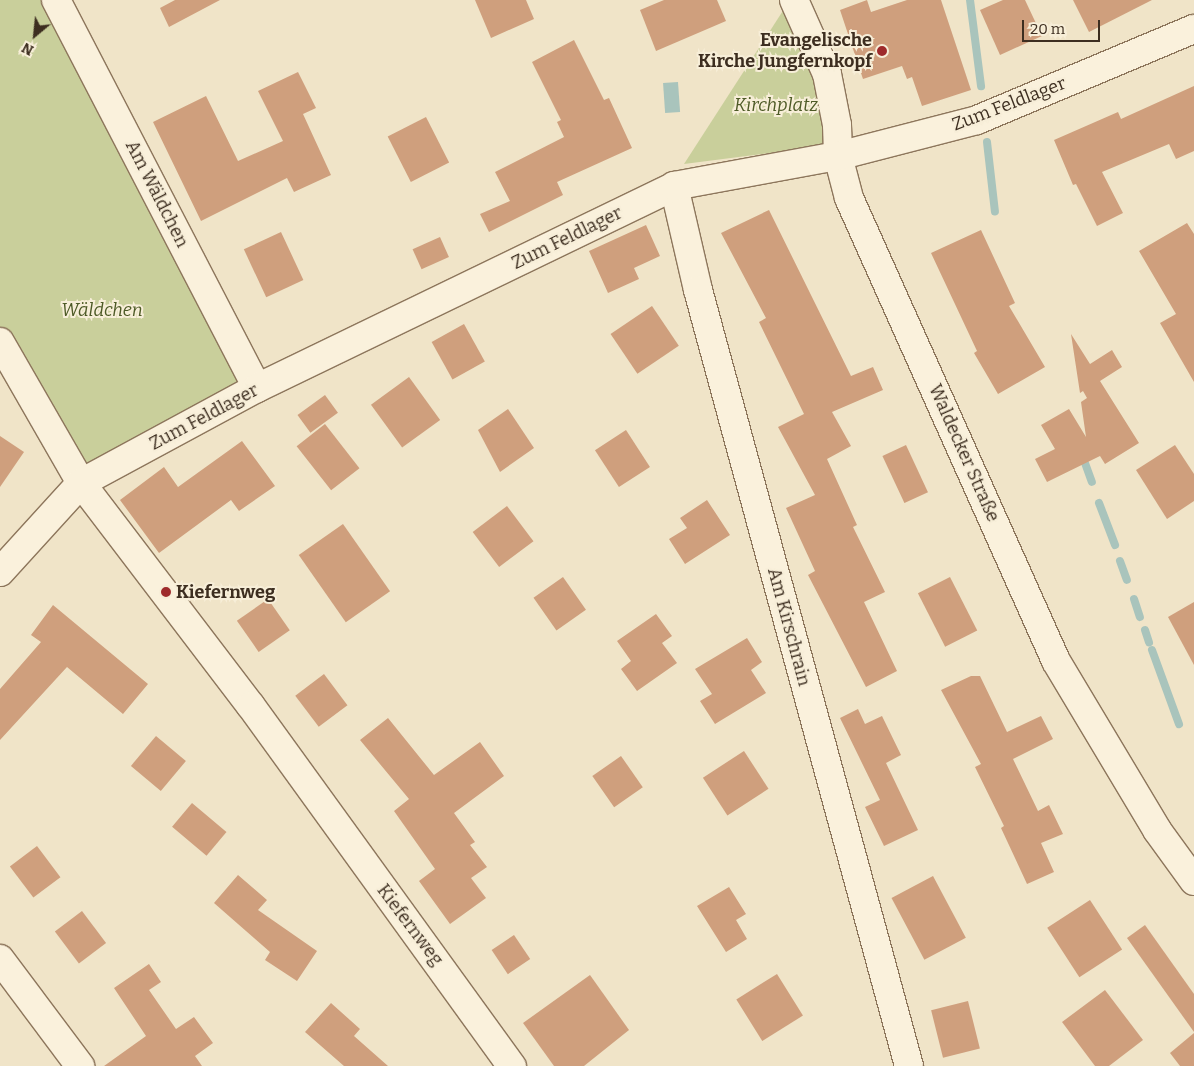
<!DOCTYPE html>
<html>
<head>
<meta charset="utf-8">
<style>
	body { margin:0 }
	#map { position:relative; width:1194px; height:1066px; overflow:hidden; background:#f0e4c8; font-family:Bitter,serif }
	div>[style] { position:absolute }
	.green>* { inset:0; background:#c9cf9b }
	.water>* { inset:0; background:#a9c4bc; transform-origin:0 0 }
	.stream>* { height:8px; margin:-4px; padding:0 4px; transform-origin:4px; border-radius:4px; background:#a9c4bc }
	.building>* { inset:0; background:#cf9f7d; transform-origin:0 0 }
	.roads { filter:drop-shadow(1px 0 #8d765c) drop-shadow(-1px 0 #8d765c) drop-shadow(0 1px #8d765c) drop-shadow(0 -1px #8d765c) }
	.minor>* { height:28px; margin:-14px; padding:0 14px; transform-origin:14px; border-radius:14px; background:#faf1dc }
	.dots>* { width:14px; height:14px; translate:-50% -50%; box-sizing:border-box; border:2px solid #f7eed8; border-radius:50% }
	span { translate:-50% -50%; white-space:nowrap; text-align:center; line-height:1.15; -webkit-text-stroke:4px #f7eed8; paint-order:stroke }
	.poi-label { font-size:18px; color:#3d2e20; font-weight:700 }
	.right { translate:-100% -50%; text-align:right }
	.left { translate:0 -50%; text-align:left }
	.street-label { font-size:18px; color:#3d2e20 }
	.park-label { font-size:18px; color:#4d5a26; font-style:italic }
	.north { position:absolute; left:10px; top:10px; width:50px; height:50px; -webkit-text-stroke:4px #f7eed8; paint-order:stroke; rotate:208deg; font-size:14px; font-weight:700; line-height:20px; text-align:center; color:#3d2e20 }
	.north::after { content:''; display:block; margin:auto; width:18px; height:22px; background:#3d2e20; clip-path:polygon(50% 0,100% 100%,50% 72%,0 100%) }
	.scale { position:absolute; left:1022px; top:20px; width:78px; height:22px; box-sizing:border-box; border:2px solid #3d2e20; border-top:0; padding-left:6px; font-size:15px; line-height:18px; white-space:nowrap; color:#3d2e20; -webkit-text-stroke:4px #f7eed8; paint-order:stroke }
</style>
</head>
<body>
<div id="map">
	<div class="green">
		<div style="clip-path:polygon(0 0,57px 0,251px 377px,84px 474px,0 339px)"></div>
		<div style="clip-path:polygon(786px 6px,822px 96px,826px 146px,684px 164px)"></div>
	</div>
	<div class="water">
		<div style="left:678px;top:82px;width:30px;height:15px;rotate:86deg"></div>
	</div>
	<div class="stream">
		<div style="left:970px;top:0;width:87px;rotate:82.7deg"></div>
		<div style="left:987px;top:142px;width:70px;rotate:83.5deg"></div>
		<div style="left:1085px;top:463px;width:20px;rotate:70deg"></div>
		<div style="left:1099px;top:503px;width:45px;rotate:69.1deg"></div>
		<div style="left:1120px;top:561px;width:20px;rotate:70deg"></div>
		<div style="left:1134px;top:599px;width:19px;rotate:72deg"></div>
		<div style="left:1145px;top:630px;width:13px;rotate:72deg"></div>
		<div style="left:1152px;top:650px;width:79px;rotate:70deg"></div>
	</div>
	<div class="building">
		<div style="clip-path:polygon(175px 0,220px 0,169px 27px,160px 8px)"></div>
		<div style="clip-path:polygon(475px 0,526px 0,534px 19px,491px 38px)"></div>
		<div style="clip-path:polygon(664px 0,717px 0,726px 21px,656px 51px,640px 10px)"></div>
		<div style="clip-path:polygon(867px 0,871px 12px,907px 0,941px 0,971px 90px,922px 106px,912px 77px,907px 79px,902px 66px,863px 79px,840px 10px)"></div>
		<div style="clip-path:polygon(1003px 0,1025px 0,1042px 36px,1000px 55px,980px 10px)"></div>
		<div style="clip-path:polygon(1073px 0,1152px 0,1089px 32px)"></div>
		<div style="clip-path:polygon(574px 40px,604px 100px,609px 98px,632px 148px,557px 182px,563px 195px,489px 232px,480px 214px,510px 201px,495px 172px,564px 137px,557px 122px,561px 120px,532px 62px)"></div>
		<div style="clip-path:polygon(298px 72px,316px 108px,303px 114px,331px 175px,294px 192px,287px 178px,201px 221px,153px 122px,206px 96px,238px 161px,283px 141px,258px 91px)"></div>
		<div style="clip-path:polygon(1194px 86px,1194px 151px,1176px 159px,1169px 144px,1102px 172px,1123px 213px,1097px 226px,1076px 184px,1073px 185px,1054px 140px,1118px 112px,1121px 119px)"></div>
		<div style="left:426px;top:117px;width:51px;height:43px;rotate:63deg"></div>
		<div style="clip-path:polygon(769px 210px,851px 376px,873px 367px,883px 390px,832px 412px,851px 446px,827px 459px,857px 525px,853px 527px,885px 592px,864px 602px,897px 671px,866px 687px,808px 575px,815px 571px,786px 508px,815px 495px,778px 427px,804px 414px,759px 322px,766px 318px,721px 233px)"></div>
		<div style="clip-path:polygon(1187px 223px,1194px 234px,1194px 382px,1160px 323px,1176px 314px,1139px 251px)"></div>
		<div style="clip-path:polygon(646px 225px,660px 256px,634px 268px,639px 279px,608px 293px,589px 251px)"></div>
		<div style="clip-path:polygon(981px 230px,1015px 303px,1009px 306px,1045px 367px,998px 394px,974px 353px,977px 351px,931px 253px)"></div>
		<div style="left:281px;top:232px;width:53px;height:41px;rotate:65deg"></div>
		<div style="left:440px;top:237px;width:22px;height:30px;rotate:66deg"></div>
		<div style="left:652px;top:306px;width:48px;height:50px;rotate:56deg"></div>
		<div style="left:464px;top:324px;width:43px;height:37px;rotate:61deg"></div>
		<div style="clip-path:polygon(1071px 334px,1090px 364px,1112px 350px,1122px 367px,1100px 381px,1139px 443px,1105px 464px,1100px 456px,1047px 482px,1035px 459px,1055px 449px,1041px 425px,1069px 409px,1086px 437px,1081px 402px,1087px 398px,1083px 391px,1080px 393px)"></div>
		<div style="left:409px;top:377px;width:53px;height:47px;rotate:54deg"></div>
		<div style="left:325px;top:395px;width:22px;height:34px;rotate:54deg"></div>
		<div style="clip-path:polygon(508px 409px,534px 448px,500px 472px,478px 430px)"></div>
		<div style="left:325px;top:424px;width:56px;height:36px;rotate:52deg"></div>
		<div style="left:626px;top:430px;width:44px;height:37px;rotate:57deg"></div>
		<div style="clip-path:polygon(0 436px,24px 452px,0 487px)"></div>
		<div style="clip-path:polygon(242px 441px,275px 486px,239px 511px,231px 500px,159px 553px,120px 500px,164px 467px,178px 487px)"></div>
		<div style="left:906px;top:445px;width:52px;height:26px;rotate:65deg"></div>
		<div style="clip-path:polygon(1175px 445px,1194px 474px,1194px 501px,1167px 519px,1136px 470px)"></div>
		<div style="clip-path:polygon(707px 500px,730px 535px,685px 564px,669px 539px,687px 528px,680px 518px)"></div>
		<div style="left:507px;top:506px;width:44px;height:43px;rotate:53deg"></div>
		<div style="left:343px;top:524px;width:82px;height:54px;rotate:55deg"></div>
		<div style="left:563px;top:577px;width:40px;height:36px;rotate:55deg"></div>
		<div style="left:950px;top:577px;width:60px;height:36px;rotate:63deg"></div>
		<div style="left:268px;top:599px;width:38px;height:38px;rotate:55deg"></div>
		<div style="clip-path:polygon(1194px 602px,1194px 665px,1168px 617px)"></div>
		<div style="clip-path:polygon(53px 605px,148px 684px,123px 714px,67px 667px,0 740px,0 689px,41px 642px,31px 635px)"></div>
		<div style="clip-path:polygon(656px 614px,672px 636px,662px 643px,677px 663px,637px 691px,621px 669px,631px 661px,617px 641px)"></div>
		<div style="clip-path:polygon(747px 638px,762px 662px,751px 670px,766px 693px,715px 724px,700px 701px,712px 694px,695px 669px)"></div>
		<div style="left:324px;top:674px;width:39px;height:36px;rotate:53deg"></div>
		<div style="clip-path:polygon(971px 676px,980px 676px,1007px 732px,1041px 716px,1053px 739px,1013px 759px,1038px 811px,1049px 805px,1063px 834px,1041px 843px,1054px 872px,1027px 884px,1001px 828px,1004px 826px,975px 767px,981px 764px,941px 690px)"></div>
		<div style="clip-path:polygon(858px 709px,865px 724px,882px 716px,901px 755px,886px 763px,918px 830px,884px 846px,865px 807px,880px 800px,840px 718px)"></div>
		<div style="clip-path:polygon(388px 718px,434px 775px,480px 742px,504px 776px,454px 813px,475px 842px,470px 845px,487px 867px,471px 878px,486px 898px,450px 924px,419px 881px,435px 869px,394px 811px,409px 799px,360px 740px)"></div>
		<div style="left:156px;top:736px;width:39px;height:39px;rotate:40deg"></div>
		<div style="left:744px;top:751px;width:45px;height:49px;rotate:57deg"></div>
		<div style="left:621px;top:756px;width:38px;height:35px;rotate:55deg"></div>
		<div style="left:192px;top:803px;width:45px;height:31px;rotate:40deg"></div>
		<div style="left:37px;top:846px;width:39px;height:34px;rotate:53deg"></div>
		<div style="clip-path:polygon(238px 875px,267px 900px,258px 910px,317px 951px,297px 981px,265px 960px,270px 952px,214px 903px)"></div>
		<div style="left:933px;top:876px;width:70px;height:47px;rotate:62deg"></div>
		<div style="clip-path:polygon(729px 887px,746px 914px,736px 920px,747px 939px,726px 952px,697px 906px)"></div>
		<div style="left:1090px;top:900px;width:59px;height:51px;rotate:57deg"></div>
		<div style="left:82px;top:911px;width:40px;height:34px;rotate:53deg"></div>
		<div style="clip-path:polygon(1145px 925px,1194px 994px,1194px 1032px,1127px 938px)"></div>
		<div style="left:514px;top:935px;width:29px;height:27px;rotate:56deg"></div>
		<div style="clip-path:polygon(149px 964px,161px 982px,149px 990px,176px 1029px,194px 1017px,213px 1043px,195px 1056px,202px 1066px,104px 1066px,146px 1036px,114px 988px)"></div>
		<div style="left:777px;top:974px;width:49px;height:48px;rotate:58deg"></div>
		<div style="clip-path:polygon(590px 975px,629px 1030px,584px 1066px,554px 1066px,523px 1023px)"></div>
		<div style="clip-path:polygon(1105px 990px,1143px 1040px,1109px 1066px,1095px 1066px,1062px 1022px)"></div>
		<div style="left:968px;top:1001px;width:49px;height:38px;rotate:76deg"></div>
		<div style="clip-path:polygon(331px 1003px,360px 1029px,354px 1036px,388px 1066px,344px 1066px,305px 1032px)"></div>
		<div style="clip-path:polygon(1194px 1033px,1194px 1066px,1180px 1066px,1170px 1053px)"></div>
	</div>
	<div class="roads">
		<div class="minor">
			<div style="left:56px;top:0;width:437px;rotate:62.6deg"></div>
			<div style="left:794px;top:0;width:81px;rotate:66deg"></div>
			<div style="left:827px;top:74px;width:52px;rotate:78.9deg"></div>
			<div style="left:837px;top:125px;width:31px;rotate:88deg"></div>
			<div style="left:838px;top:156px;width:43px;rotate:75.3deg"></div>
			<div style="left:849px;top:198px;width:507px;rotate:65.91deg"></div>
			<div style="left:1056px;top:661px;width:197px;rotate:59.1deg"></div>
			<div style="left:1157px;top:830px;width:63px;rotate:54deg"></div>
			<div style="left:674px;top:186px;width:107px;rotate:77deg"></div>
			<div style="left:698px;top:290px;width:804px;rotate:74.79deg"></div>
			<div style="left:0;top:342px;width:163px;rotate:60.1deg"></div>
			<div style="left:81px;top:483px;width:280px;rotate:52.7deg"></div>
			<div style="left:251px;top:706px;width:445px;rotate:54.1deg"></div>
			<div style="left:0;top:572px;width:120px;rotate:-47.7deg"></div>
			<div style="left:81px;top:483px;width:200px;rotate:-28.4deg"></div>
			<div style="left:257px;top:388px;width:463px;rotate:-25.8deg"></div>
			<div style="left:674px;top:186px;width:167px;rotate:-10.4deg"></div>
			<div style="left:838px;top:156px;width:144px;rotate:-14.5deg"></div>
			<div style="left:977px;top:120px;width:235px;rotate:-22.8deg"></div>
			<div style="left:0;top:959px;width:134px;rotate:53.2deg"></div>
		</div>
	</div>
	<div class="dots">
		<div style="left:882px;top:51px;background:#9e2a2b"></div>
		<div style="left:166px;top:592px;background:#9e2a2b"></div>
	</div>
	<div class="poi-label">
		<span class="right" style="left:872px;top:51px">Evangelische<br>Kirche Jungfernkopf</span>
		<span class="left" style="left:176px;top:592px">Kiefernweg</span>
	</div>
	<div class="street-label">
		<span style="left:1009px;top:104px;rotate:-21deg">Zum Feldlager</span>
		<span style="left:157px;top:194px;rotate:63deg">Am Wäldchen</span>
		<span style="left:567px;top:238px;rotate:-26deg">Zum Feldlager</span>
		<span style="left:204px;top:417px;rotate:-28deg">Zum Feldlager</span>
		<span style="left:964px;top:453px;rotate:66deg">Waldecker Straße</span>
		<span style="left:789px;top:627px;rotate:75deg">Am Kirschrain</span>
		<span style="left:410px;top:925px;rotate:53deg">Kiefernweg</span>
	</div>
	<div class="park-label">
		<span style="left:776px;top:105px">Kirchplatz</span>
		<span style="left:102px;top:310px">Wäldchen</span>
	</div>
	<div class="north">N</div>
	<div class="scale">20 m</div>
</div>
</body>
</html>
